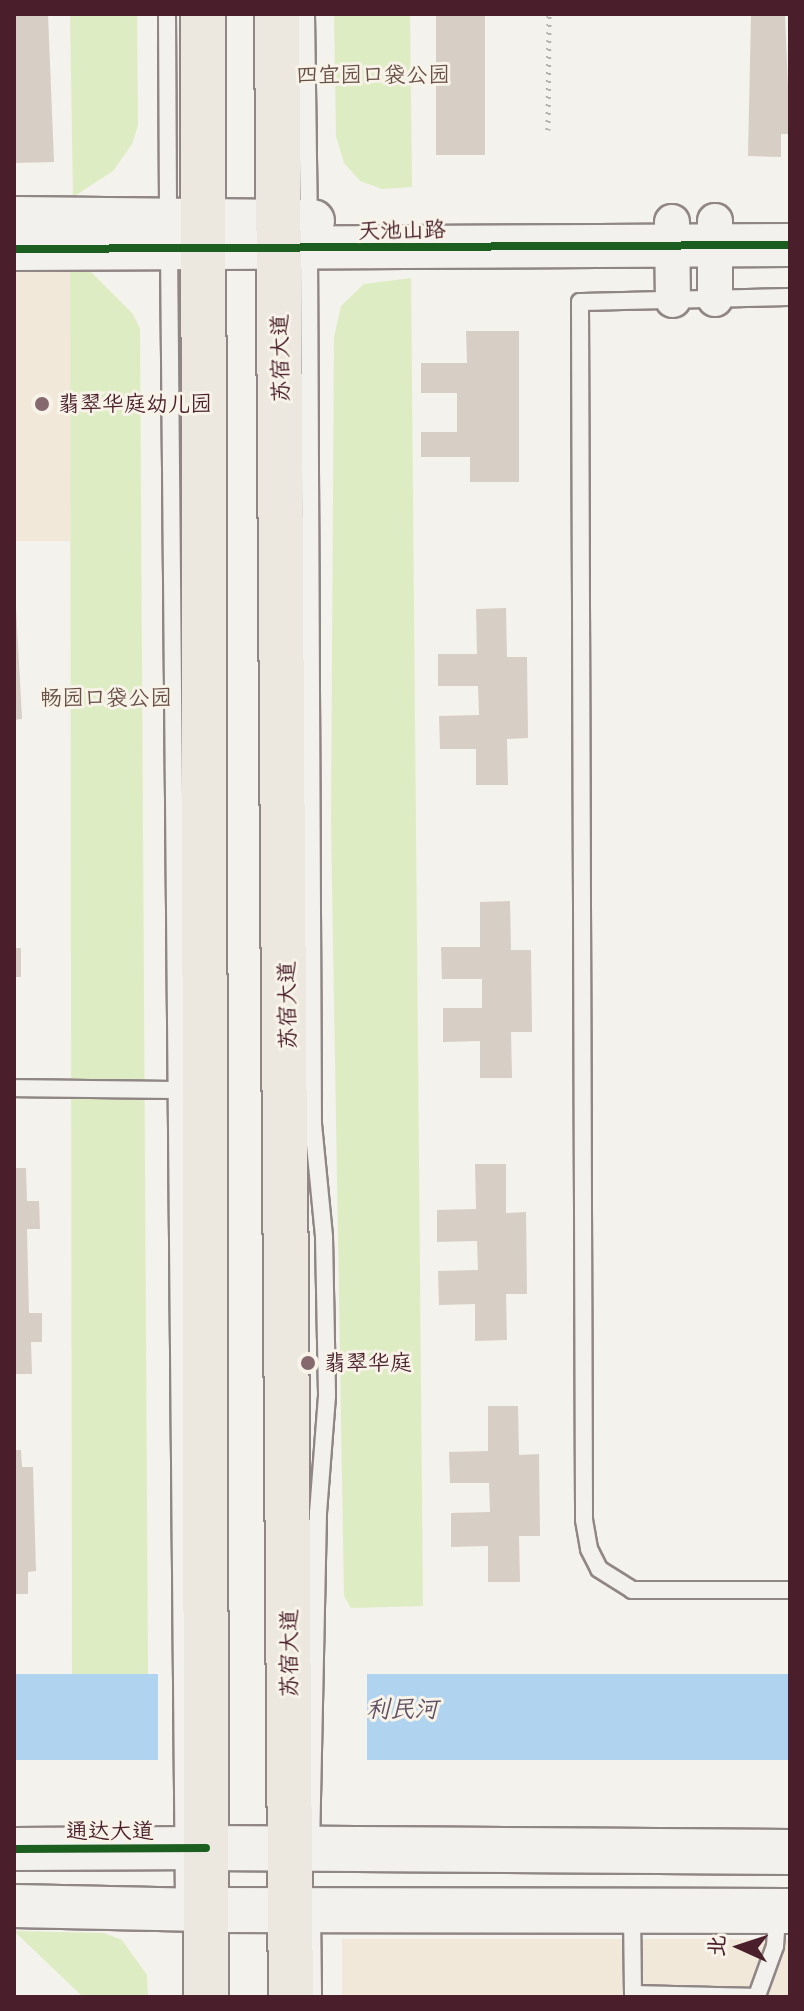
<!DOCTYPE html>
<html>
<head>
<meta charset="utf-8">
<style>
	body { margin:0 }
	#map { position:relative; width:804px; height:2011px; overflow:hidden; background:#f4f2ec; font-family:"Patrick Hand","LXGW WenKai TC",sans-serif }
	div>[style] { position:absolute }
	.built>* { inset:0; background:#f1e8da; transform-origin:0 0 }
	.green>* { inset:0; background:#ddecc2 }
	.water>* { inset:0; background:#b0d3ef; transform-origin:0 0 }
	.pier>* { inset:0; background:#f4f2ec; transform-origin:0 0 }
	.building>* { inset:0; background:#d7cec5; transform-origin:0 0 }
	.path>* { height:5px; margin-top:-2.5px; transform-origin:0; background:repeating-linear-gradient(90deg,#b6b0ae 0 2px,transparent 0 8px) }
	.roads { filter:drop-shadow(2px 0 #8f8685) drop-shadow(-2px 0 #8f8685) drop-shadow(0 2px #8f8685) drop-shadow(0 -2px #8f8685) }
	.service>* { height:16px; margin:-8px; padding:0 8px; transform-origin:8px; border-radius:8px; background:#f2f1ed }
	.minor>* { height:34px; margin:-17px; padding:0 17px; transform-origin:17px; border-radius:17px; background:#f2f1ed }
	.tertiary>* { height:42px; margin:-21px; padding:0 21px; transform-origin:21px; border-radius:21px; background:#f2f1ed }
	.secondary>* { height:44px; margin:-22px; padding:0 22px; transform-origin:22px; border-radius:22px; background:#f2f1ed }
	.primary>* { height:44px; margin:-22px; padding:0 22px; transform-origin:22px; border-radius:22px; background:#ece8df }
	.cycleway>* { height:8px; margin:-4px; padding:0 4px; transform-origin:4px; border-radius:4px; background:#1b5e20 }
	.dots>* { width:22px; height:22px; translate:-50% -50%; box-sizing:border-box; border:4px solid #f7f3e8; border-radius:50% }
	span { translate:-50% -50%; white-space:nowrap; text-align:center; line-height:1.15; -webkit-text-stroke:6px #f7f3e8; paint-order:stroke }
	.park-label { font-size:22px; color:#6a5148 }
	.street-label { font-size:22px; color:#4a1f2b }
	.poi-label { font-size:22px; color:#4a1f2b }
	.left { translate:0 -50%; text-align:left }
	.water-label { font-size:24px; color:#605166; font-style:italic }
	.frame { position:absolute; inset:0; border:16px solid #4a1f2b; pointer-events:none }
	.north { position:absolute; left:700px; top:1907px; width:80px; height:80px; -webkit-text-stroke:6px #f7f3e8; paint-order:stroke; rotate:273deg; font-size:22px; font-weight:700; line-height:32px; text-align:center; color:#4a1f2b }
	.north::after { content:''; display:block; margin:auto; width:28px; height:36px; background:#4a1f2b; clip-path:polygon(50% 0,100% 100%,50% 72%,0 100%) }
</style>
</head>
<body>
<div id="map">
	<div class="built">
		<div style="left:14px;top:268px;width:56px;height:273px"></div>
		<div style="left:342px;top:1939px;width:448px;height:58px"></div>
	</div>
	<div class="green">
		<div style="clip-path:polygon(70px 14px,137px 14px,138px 125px,132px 144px,113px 171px,73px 197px)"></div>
		<div style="clip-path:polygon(334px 14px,410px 14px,412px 187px,382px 189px,360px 181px,344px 163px,336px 136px)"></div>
		<div style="clip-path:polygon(70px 268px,91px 272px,133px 314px,140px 329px,148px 1674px,72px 1674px)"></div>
		<div style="clip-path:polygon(411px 278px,423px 1606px,351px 1608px,344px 1596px,331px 821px,334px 337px,341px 306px,364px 284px)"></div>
		<div style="clip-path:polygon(14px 1931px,104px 1933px,122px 1940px,147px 1975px,148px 1997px,83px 1997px)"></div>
	</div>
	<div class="water">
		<div style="left:14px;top:1674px;width:776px;height:86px"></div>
	</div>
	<div class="pier">
		<div style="left:158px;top:1670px;width:209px;height:95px"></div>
	</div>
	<div class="building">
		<div style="clip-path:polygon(29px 14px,48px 14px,54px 162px,14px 163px,14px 15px)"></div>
		<div style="left:436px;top:14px;width:49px;height:141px"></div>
		<div style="clip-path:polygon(751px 15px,785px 16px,790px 134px,781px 134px,781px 157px,748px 156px)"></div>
		<div style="clip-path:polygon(466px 331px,519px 331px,519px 482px,470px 482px,470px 457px,421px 457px,421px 432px,457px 432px,457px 393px,421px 393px,421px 363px,467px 363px)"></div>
		<div style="clip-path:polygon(14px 571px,22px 719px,14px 720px)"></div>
		<div style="clip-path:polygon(506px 608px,507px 657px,527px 657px,528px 738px,507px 739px,508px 785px,476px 785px,476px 749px,440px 749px,439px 716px,479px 715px,478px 686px,438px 686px,438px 654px,477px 654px,476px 609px)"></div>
		<div style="clip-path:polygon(510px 901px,511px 950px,531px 950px,532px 1032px,511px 1032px,512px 1078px,480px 1078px,480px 1041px,443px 1042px,443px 1008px,482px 1008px,482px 979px,442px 979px,441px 947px,480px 947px,480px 902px)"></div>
		<div style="left:14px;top:948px;width:7px;height:29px"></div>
		<div style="clip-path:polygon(475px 1164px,506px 1164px,506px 1213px,526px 1212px,527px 1294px,506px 1294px,507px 1340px,475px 1341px,475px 1304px,439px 1305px,438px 1271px,478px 1270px,477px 1241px,437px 1242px,437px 1210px,476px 1209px)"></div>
		<div style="clip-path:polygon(14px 1168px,26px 1168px,27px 1201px,39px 1201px,40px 1229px,27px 1229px,29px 1313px,42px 1313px,42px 1342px,31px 1342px,32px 1374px,14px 1374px)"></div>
		<div style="clip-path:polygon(488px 1406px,518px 1406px,519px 1455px,539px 1454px,540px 1536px,519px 1536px,520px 1582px,488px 1582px,488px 1546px,451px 1547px,451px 1513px,490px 1512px,489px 1483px,450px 1483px,449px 1452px,488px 1451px)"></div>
		<div style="clip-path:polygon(14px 1450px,21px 1450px,22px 1467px,33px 1467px,36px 1571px,28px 1572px,28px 1594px,14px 1594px)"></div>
	</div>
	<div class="path">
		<div style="left:548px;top:130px;width:116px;rotate:-89.5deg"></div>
	</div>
	<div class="roads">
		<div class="service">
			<div style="left:167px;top:14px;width:206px;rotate:89.7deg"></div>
			<div style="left:306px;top:14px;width:206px;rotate:89.2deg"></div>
			<div style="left:169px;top:248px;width:1660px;rotate:89.48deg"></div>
			<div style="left:309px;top:248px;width:876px;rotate:89.74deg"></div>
			<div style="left:313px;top:1124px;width:114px;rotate:84.4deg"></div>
			<div style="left:324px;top:1237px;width:159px;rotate:88.9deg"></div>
			<div style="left:327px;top:1396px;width:117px;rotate:94.4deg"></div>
			<div style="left:318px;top:1513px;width:326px;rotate:91.2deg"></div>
			<div style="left:790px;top:297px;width:210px;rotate:178.6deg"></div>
			<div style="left:580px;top:302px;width:1218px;rotate:89.81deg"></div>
			<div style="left:584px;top:1520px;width:29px;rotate:80deg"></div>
			<div style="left:589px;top:1549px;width:22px;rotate:63deg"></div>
			<div style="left:599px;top:1569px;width:39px;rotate:32deg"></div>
			<div style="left:632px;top:1590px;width:158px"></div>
			<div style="left:14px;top:1088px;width:173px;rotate:0.7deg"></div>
			<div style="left:312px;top:1911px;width:86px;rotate:89.3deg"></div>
			<div style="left:632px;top:1912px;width:85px;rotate:89.3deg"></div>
			<div style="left:758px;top:1993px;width:50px;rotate:-70.1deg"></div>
			<div style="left:775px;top:1946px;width:32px;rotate:-86deg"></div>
			<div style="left:633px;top:1994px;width:125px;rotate:1.4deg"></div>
		</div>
		<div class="minor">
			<div style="left:715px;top:221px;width:78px;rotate:90deg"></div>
			<div style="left:672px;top:222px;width:78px;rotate:89.3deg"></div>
		</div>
		<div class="tertiary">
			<div style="left:14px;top:218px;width:299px;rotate:0.6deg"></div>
			<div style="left:14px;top:249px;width:776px;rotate:-0.3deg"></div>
			<div style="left:14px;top:1849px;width:192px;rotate:-0.3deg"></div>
			<div style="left:14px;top:1906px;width:191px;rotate:1.2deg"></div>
		</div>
		<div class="secondary">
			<div style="left:206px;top:1848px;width:584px;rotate:0.39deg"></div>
			<div style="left:205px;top:1910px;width:585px;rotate:0.1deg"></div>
		</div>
		<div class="primary">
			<div style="left:203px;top:14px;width:1983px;rotate:89.91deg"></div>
			<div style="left:277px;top:14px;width:1983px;rotate:89.6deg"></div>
		</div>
	</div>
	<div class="cycleway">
		<div style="left:14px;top:249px;width:776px;rotate:-0.3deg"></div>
		<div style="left:14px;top:1849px;width:192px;rotate:-0.3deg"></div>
	</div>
	<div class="dots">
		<div style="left:42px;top:404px;background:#86696f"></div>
		<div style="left:308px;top:1363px;background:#86696f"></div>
	</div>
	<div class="park-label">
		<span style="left:373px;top:75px">四宜园口袋公园</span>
		<span style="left:106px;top:698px">畅园口袋公园</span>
	</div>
	<div class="street-label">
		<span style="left:402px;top:230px;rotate:-1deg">天池山路</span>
		<span style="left:280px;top:358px;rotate:-91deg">苏宿大道</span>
		<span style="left:287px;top:1005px;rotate:-91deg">苏宿大道</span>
		<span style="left:289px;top:1653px;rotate:-90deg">苏宿大道</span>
		<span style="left:110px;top:1831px">通达大道</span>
	</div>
	<div class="poi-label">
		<span class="left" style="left:58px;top:404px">翡翠华庭幼儿园</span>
		<span class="left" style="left:324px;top:1363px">翡翠华庭</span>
	</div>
	<div class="water-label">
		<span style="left:402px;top:1709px">利民河</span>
	</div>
	<div class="frame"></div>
	<div class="north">北</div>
</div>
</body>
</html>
